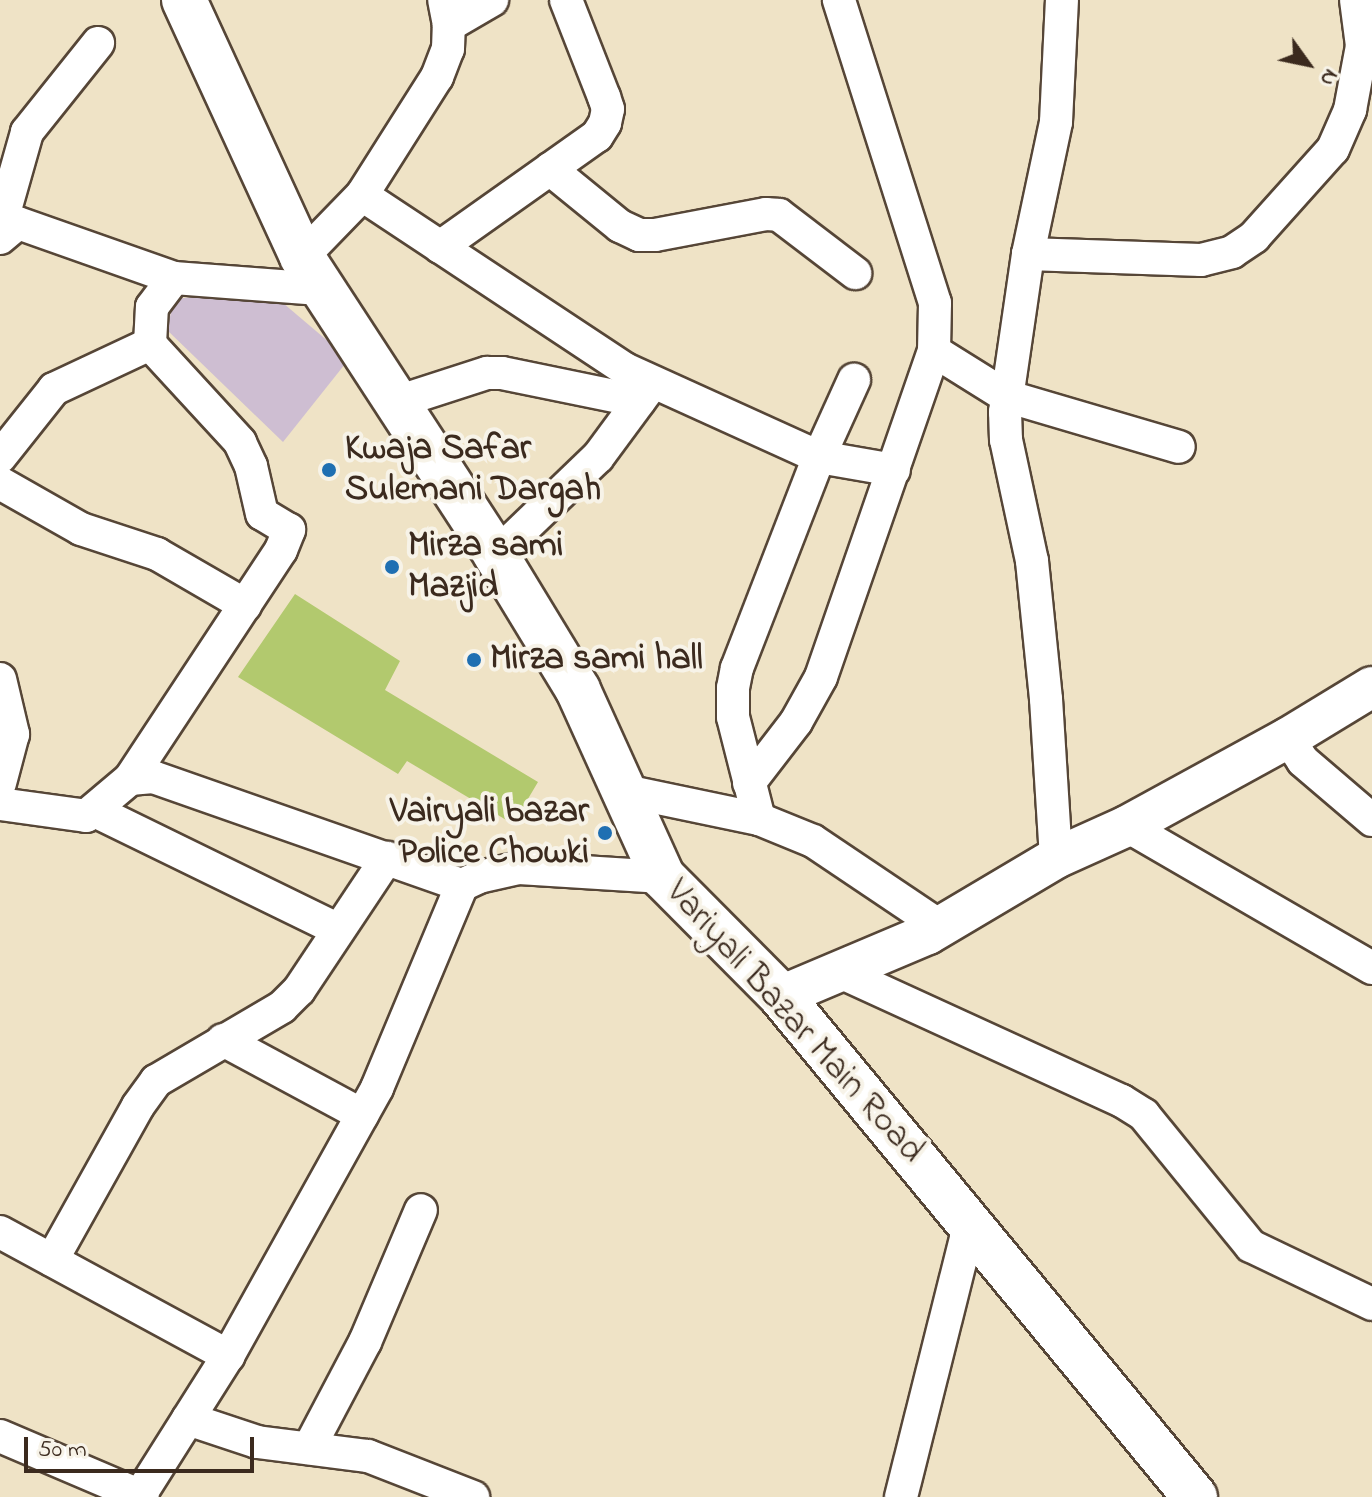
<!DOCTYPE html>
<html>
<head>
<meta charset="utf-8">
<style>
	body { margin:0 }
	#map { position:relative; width:1372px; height:1497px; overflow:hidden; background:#efe3c6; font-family:"Indie Flower",sans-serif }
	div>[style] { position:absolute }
	.industrial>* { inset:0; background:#cebed2 }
	.green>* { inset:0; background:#b2c96e }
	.roads { filter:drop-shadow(2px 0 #564637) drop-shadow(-2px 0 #564637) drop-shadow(0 2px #564637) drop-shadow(0 -2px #564637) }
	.minor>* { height:32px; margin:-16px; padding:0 16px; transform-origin:16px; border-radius:16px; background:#fff }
	.tertiary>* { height:40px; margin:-20px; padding:0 20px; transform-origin:20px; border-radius:20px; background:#fff }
	.secondary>* { height:44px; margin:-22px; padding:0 22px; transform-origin:22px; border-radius:22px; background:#fff }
	.dots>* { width:22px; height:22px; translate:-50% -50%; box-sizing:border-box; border:4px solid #f7f3e8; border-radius:50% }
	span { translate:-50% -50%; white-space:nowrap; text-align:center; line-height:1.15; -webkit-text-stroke:8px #f7f3e8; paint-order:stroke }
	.poi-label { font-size:36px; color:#3b2a1e; font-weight:700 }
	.left { translate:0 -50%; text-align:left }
	.right { translate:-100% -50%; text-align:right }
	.street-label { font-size:36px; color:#3b2a1e }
	.north { position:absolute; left:1268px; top:24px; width:80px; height:80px; -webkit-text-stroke:6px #f7f3e8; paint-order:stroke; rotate:123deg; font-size:22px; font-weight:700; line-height:32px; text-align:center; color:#3b2a1e }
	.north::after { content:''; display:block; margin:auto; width:28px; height:36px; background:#3b2a1e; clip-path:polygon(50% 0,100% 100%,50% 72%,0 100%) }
	.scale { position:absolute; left:24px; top:1437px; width:230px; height:36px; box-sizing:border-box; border:4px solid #3b2a1e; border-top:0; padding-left:10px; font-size:24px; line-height:28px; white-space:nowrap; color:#3b2a1e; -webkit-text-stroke:6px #f7f3e8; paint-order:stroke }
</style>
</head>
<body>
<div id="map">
	<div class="industrial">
		<div style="clip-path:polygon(223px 294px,283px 303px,349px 359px,283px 442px,167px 330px,174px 299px)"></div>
	</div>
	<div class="green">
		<div style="clip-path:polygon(295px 594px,400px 661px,385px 690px,538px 782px,513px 824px,407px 761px,398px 774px,238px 677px)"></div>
	</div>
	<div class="roads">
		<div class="minor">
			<div style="left:449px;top:25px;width:50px;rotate:-30.2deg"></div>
			<div style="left:550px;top:169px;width:90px;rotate:39.2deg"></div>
			<div style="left:620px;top:226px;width:21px;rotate:25deg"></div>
			<div style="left:639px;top:235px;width:16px"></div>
			<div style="left:655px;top:235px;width:113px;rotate:-10.7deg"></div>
			<div style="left:766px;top:214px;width:13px;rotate:4deg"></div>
			<div style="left:779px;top:215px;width:96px;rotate:37.3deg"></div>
			<div style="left:362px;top:195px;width:315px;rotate:33.5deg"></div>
			<div style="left:625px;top:369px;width:213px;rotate:24.4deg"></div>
			<div style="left:819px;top:457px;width:76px;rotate:9.8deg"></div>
			<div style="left:5px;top:210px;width:81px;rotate:-74.2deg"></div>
			<div style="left:27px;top:132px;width:114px;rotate:-51.4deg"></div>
			<div style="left:0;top:238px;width:23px;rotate:-40deg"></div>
			<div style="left:18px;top:223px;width:165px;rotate:19.4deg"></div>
			<div style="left:440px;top:247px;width:192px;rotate:-35.3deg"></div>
			<div style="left:597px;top:136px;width:15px;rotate:-58deg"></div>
			<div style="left:605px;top:123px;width:14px;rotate:-78deg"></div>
			<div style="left:608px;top:109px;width:13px;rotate:-108deg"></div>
			<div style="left:604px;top:97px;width:104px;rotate:-111.4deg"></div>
			<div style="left:1028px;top:254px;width:173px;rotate:2deg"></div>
			<div style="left:1201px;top:260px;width:32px;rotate:-14deg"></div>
			<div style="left:1232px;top:252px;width:27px;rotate:-34deg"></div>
			<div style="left:1254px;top:237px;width:118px;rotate:-48.1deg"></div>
			<div style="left:1333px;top:149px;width:43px;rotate:-66.4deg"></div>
			<div style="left:1350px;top:110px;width:65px;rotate:-79.4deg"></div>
			<div style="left:1362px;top:46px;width:46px;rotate:-97.4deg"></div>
			<div style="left:302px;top:257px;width:86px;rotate:-45.9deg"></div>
			<div style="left:362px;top:195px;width:140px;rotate:-57.6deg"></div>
			<div style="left:437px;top:77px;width:30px;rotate:-69deg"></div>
			<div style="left:448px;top:49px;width:24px;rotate:-88deg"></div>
			<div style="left:449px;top:25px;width:25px;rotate:-101deg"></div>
			<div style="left:934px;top:351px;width:85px;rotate:32deg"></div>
			<div style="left:1006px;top:396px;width:180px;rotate:16.4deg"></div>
			<div style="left:397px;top:402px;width:95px;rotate:-17.9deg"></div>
			<div style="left:487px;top:373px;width:15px"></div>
			<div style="left:502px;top:373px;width:140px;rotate:11.6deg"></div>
			<div style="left:0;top:457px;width:87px;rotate:-51.5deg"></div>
			<div style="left:54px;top:389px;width:106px;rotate:-25.1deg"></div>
			<div style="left:150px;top:344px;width:37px;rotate:-87deg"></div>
			<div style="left:152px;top:307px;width:36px;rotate:-53deg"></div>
			<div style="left:174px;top:278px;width:146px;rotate:4.3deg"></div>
			<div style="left:0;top:483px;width:93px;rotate:29.6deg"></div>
			<div style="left:81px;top:529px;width:80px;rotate:18.2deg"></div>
			<div style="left:157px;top:554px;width:102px;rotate:30.1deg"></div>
			<div style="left:496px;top:555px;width:141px;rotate:-43.9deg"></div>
			<div style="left:598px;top:457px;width:89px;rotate:-53.6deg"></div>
			<div style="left:0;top:679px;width:57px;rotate:76.7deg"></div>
			<div style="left:13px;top:734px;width:51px;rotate:104.9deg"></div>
			<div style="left:1288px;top:738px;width:27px;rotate:57deg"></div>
			<div style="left:1303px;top:761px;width:91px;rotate:40.5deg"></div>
			<div style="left:130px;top:779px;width:274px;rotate:-56.6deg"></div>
			<div style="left:281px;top:550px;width:22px;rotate:-68deg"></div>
			<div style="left:289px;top:530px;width:31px;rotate:-149deg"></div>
			<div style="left:262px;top:514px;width:49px;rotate:-102.9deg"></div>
			<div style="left:251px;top:466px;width:26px;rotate:-115deg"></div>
			<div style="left:240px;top:442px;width:133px;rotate:-132.6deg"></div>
			<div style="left:749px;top:783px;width:77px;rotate:-52.4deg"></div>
			<div style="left:796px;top:722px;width:51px;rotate:-60.9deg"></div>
			<div style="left:821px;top:677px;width:345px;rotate:-70.9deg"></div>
			<div style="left:934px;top:351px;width:48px;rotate:-88.8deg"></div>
			<div style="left:935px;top:303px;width:318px;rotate:-107.6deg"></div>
			<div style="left:625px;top:791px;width:137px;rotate:11.8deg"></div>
			<div style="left:759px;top:819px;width:58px;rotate:22.2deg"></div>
			<div style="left:813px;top:841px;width:154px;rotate:33.9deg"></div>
			<div style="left:0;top:804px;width:87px;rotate:7.9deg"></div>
			<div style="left:86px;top:816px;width:57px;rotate:-40.1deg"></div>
			<div style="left:130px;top:779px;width:23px;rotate:-5deg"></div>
			<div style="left:153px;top:777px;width:327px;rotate:19.3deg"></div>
			<div style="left:95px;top:811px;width:271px;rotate:26deg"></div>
			<div style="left:759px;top:819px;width:105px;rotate:-104.3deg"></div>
			<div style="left:733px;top:717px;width:29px;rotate:-90deg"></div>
			<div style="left:733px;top:688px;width:20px;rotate:-79deg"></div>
			<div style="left:737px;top:668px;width:226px;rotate:-68.8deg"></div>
			<div style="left:819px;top:457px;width:85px;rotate:-65.6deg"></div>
			<div style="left:1127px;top:826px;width:283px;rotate:30.1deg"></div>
			<div style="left:1056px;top:858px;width:159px;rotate:-93.6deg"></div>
			<div style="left:1046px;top:699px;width:139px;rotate:-95.8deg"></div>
			<div style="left:1032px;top:561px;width:124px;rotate:-102.1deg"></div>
			<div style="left:1006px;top:440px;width:28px;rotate:-92deg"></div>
			<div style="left:1005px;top:412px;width:160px;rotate:-81.7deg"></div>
			<div style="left:1028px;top:254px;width:135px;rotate:-78deg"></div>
			<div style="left:1056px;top:122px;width:122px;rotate:-87.2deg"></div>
			<div style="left:840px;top:972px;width:310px;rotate:24.6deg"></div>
			<div style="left:1122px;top:1101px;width:26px;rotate:32deg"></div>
			<div style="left:1144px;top:1115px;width:169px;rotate:50.8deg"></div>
			<div style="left:1251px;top:1246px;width:134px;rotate:25.6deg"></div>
			<div style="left:223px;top:1040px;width:158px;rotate:28.3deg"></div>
			<div style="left:0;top:1232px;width:260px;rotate:28.5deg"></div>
			<div style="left:52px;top:1260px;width:176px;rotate:-60.8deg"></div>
			<div style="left:138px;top:1106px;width:31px;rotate:-54deg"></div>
			<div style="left:156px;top:1081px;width:146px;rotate:-30.4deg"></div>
			<div style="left:282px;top:1007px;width:24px;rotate:-45deg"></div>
			<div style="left:299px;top:990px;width:159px;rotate:-56.3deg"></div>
			<div style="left:188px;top:1419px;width:73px;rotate:18.4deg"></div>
			<div style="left:257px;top:1442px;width:112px;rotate:7.2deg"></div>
			<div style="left:368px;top:1456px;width:113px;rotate:21.3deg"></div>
			<div style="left:0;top:1436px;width:155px;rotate:23.1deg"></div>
			<div style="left:309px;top:1448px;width:120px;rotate:-62.2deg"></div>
			<div style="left:365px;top:1342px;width:143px;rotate:-67deg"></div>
			<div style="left:140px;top:1495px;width:165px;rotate:-57.7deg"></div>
			<div style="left:228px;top:1356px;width:307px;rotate:-60.9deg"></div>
			<div style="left:377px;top:1088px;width:220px;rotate:-67.3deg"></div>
			<div style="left:462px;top:885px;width:19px;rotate:-25deg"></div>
			<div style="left:479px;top:877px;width:41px;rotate:-12.7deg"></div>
			<div style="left:519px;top:868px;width:144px;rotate:3.6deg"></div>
			<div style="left:901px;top:1497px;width:284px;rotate:-75.9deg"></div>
		</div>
		<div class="tertiary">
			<div style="left:781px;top:996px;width:160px;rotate:-22.9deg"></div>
			<div style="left:928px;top:934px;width:149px;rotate:-30.7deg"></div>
			<div style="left:1056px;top:858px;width:78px;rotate:-24.3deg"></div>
			<div style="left:1127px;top:826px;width:183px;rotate:-28.7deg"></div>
			<div style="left:1288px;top:738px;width:98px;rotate:-31.3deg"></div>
		</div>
		<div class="secondary">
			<div style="left:184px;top:0;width:283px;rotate:65.3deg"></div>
			<div style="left:302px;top:257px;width:356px;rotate:56.9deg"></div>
			<div style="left:496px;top:555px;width:158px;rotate:58.7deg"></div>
			<div style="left:578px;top:690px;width:205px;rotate:65.6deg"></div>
			<div style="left:663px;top:877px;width:168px;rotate:45.2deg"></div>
			<div style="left:781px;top:996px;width:650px;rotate:50.43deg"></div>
		</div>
	</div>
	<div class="dots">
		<div style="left:329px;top:470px;background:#1f6fb2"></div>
		<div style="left:392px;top:567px;background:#1f6fb2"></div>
		<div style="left:474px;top:660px;background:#1f6fb2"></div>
		<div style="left:605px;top:833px;background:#1f6fb2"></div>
	</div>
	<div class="poi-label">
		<span class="left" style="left:345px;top:470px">Kwaja Safar<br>Sulemani Dargah</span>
		<span class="left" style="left:408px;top:567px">Mirza sami<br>Mazjid</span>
		<span class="left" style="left:490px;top:660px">Mirza sami hall</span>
		<span class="right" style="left:589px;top:833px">Vairyali bazar<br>Police Chowki</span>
	</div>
	<div class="street-label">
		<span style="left:794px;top:1022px;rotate:48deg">Variyali Bazar Main Road</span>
	</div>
	<div class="north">N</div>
	<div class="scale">50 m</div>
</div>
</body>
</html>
